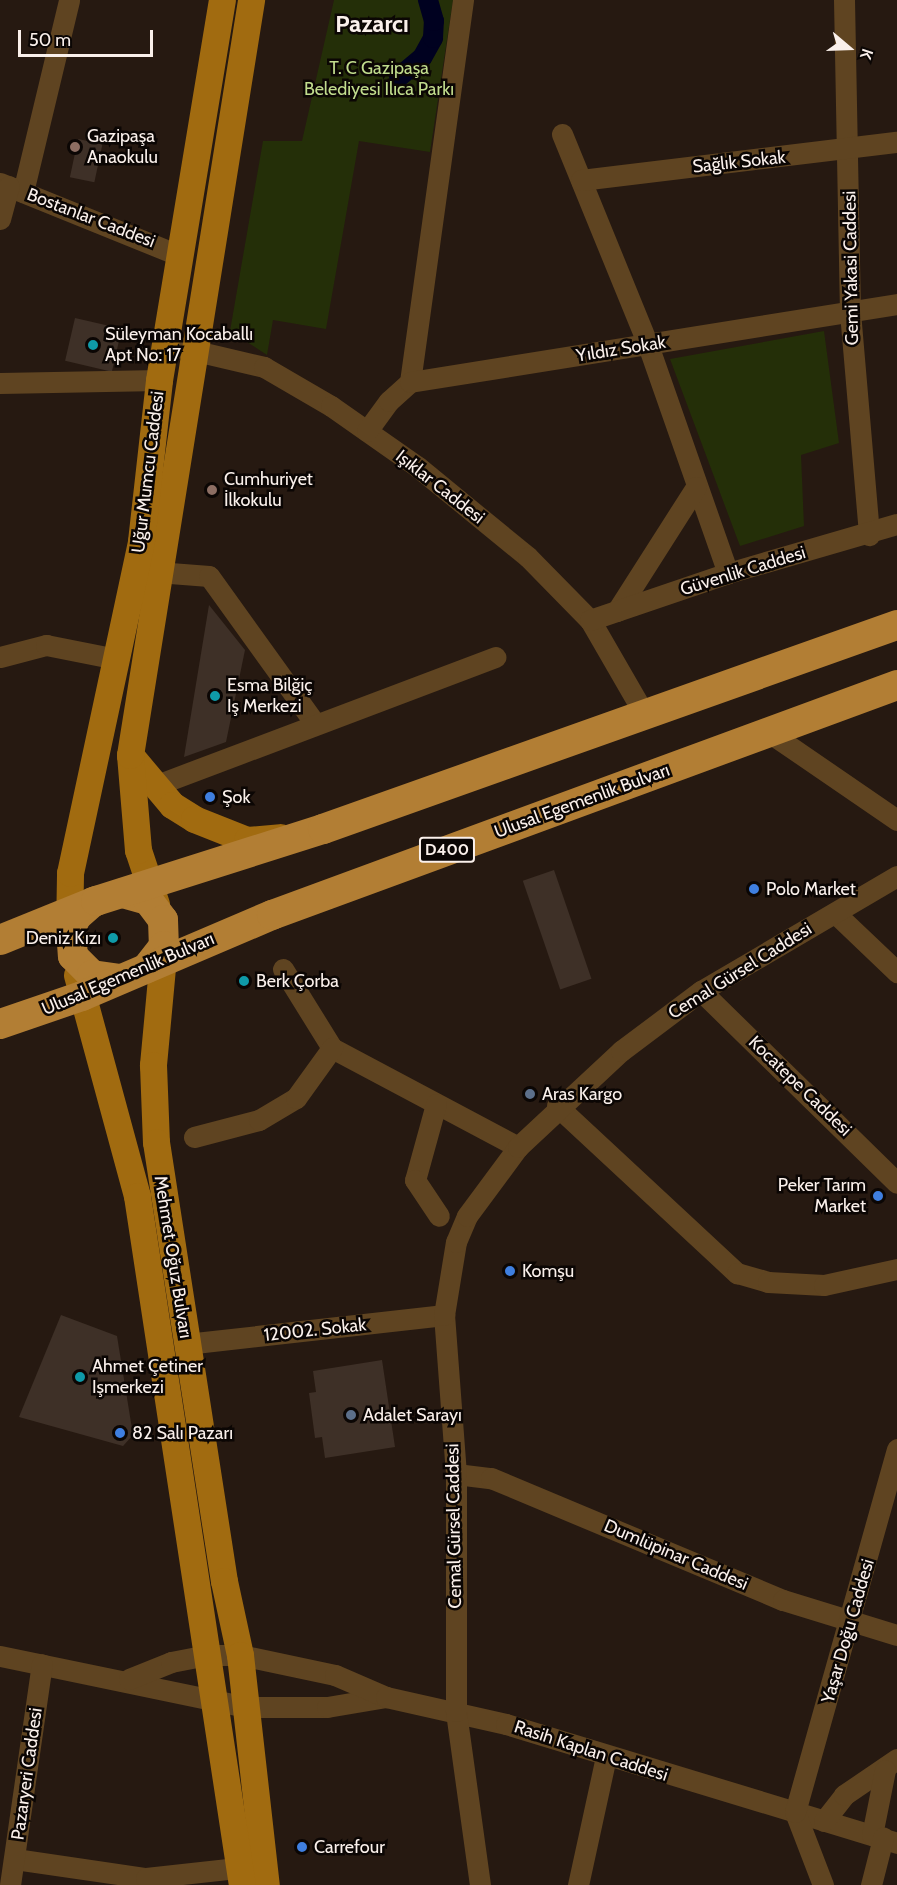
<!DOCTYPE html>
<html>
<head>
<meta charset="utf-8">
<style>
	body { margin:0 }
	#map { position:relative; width:897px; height:1885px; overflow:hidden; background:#261911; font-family:Cabin,sans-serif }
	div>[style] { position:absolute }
	.green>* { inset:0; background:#242f08 }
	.canal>* { height:20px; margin:-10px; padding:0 10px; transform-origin:10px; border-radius:10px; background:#000120 }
	.building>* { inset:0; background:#3e3027; transform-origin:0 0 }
	.minor>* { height:21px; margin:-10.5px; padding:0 10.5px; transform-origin:10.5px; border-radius:10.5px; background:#5f4421 }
	.major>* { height:27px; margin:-13.5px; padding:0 13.5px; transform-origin:13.5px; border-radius:13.5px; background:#a16b10 }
	.highway>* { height:30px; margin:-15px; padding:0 15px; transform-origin:15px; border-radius:15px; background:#b27e34 }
	.dots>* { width:16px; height:16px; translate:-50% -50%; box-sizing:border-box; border:3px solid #0b0604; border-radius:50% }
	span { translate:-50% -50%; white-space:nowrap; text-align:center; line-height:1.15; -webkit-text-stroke:5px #0b0604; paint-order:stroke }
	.shield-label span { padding:2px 4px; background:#0b0604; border:2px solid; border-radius:4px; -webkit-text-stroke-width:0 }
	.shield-label { font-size:16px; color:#faf0eb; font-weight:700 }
	.park-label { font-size:18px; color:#c1dc8d }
	.poi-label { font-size:18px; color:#faf0eb }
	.left { translate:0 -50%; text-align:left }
	.right { translate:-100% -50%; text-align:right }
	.street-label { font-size:18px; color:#faf0eb }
	.district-label { font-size:24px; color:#faf0eb; font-weight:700 }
	.north { position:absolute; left:819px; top:18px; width:60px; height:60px; -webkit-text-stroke:4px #0b0604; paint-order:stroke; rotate:109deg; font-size:16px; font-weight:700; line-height:24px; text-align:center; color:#faf0eb }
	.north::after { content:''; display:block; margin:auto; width:21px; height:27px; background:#faf0eb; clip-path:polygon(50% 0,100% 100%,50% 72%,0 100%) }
	.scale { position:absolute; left:18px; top:30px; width:135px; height:27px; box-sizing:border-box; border:3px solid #faf0eb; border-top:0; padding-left:8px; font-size:18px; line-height:21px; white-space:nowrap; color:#faf0eb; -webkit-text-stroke:4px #0b0604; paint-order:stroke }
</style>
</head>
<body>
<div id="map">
	<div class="green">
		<div style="clip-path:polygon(334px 0,453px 0,430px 152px,359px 141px,326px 329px,273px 320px,267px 355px,230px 331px,263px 141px,302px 141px)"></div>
		<div style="clip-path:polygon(824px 331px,839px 443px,801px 455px,804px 526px,740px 546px,670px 359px)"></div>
	</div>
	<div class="canal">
		<div style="left:399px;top:77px;width:30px;rotate:-40deg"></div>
		<div style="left:422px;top:58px;width:23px;rotate:-61deg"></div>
		<div style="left:433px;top:38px;width:17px;rotate:-87deg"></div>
		<div style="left:434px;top:21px;width:22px;rotate:-106deg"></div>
	</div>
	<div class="building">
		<div style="left:78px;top:139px;width:25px;height:39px;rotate:12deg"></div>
		<div style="left:75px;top:318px;width:48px;height:44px;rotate:13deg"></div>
		<div style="clip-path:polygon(209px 605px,245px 650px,226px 742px,184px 757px)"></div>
		<div style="left:554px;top:870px;width:115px;height:33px;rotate:71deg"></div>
		<div style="clip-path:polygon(61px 1315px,117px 1336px,133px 1435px,123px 1446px,19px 1417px)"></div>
		<div style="clip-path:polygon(382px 1360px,395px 1447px,325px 1458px,322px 1437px,315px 1438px,309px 1393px,316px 1392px,313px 1371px)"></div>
	</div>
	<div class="minor">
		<div style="left:844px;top:0;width:312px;rotate:88.9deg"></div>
		<div style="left:850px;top:312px;width:224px;rotate:85.1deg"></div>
		<div style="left:562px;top:134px;width:228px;rotate:67.8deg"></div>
		<div style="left:648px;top:345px;width:242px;rotate:70.7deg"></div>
		<div style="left:581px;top:180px;width:318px;rotate:-6.9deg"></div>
		<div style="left:0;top:183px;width:195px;rotate:22deg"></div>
		<div style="left:23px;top:192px;width:197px;rotate:-76.5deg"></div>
		<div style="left:0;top:219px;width:34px;rotate:-75deg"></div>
		<div style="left:166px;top:344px;width:101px;rotate:13.2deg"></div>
		<div style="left:264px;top:367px;width:78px;rotate:30.2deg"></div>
		<div style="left:331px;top:406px;width:106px;rotate:35deg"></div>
		<div style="left:418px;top:467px;width:142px;rotate:39.3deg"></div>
		<div style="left:528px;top:557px;width:88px;rotate:45.5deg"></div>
		<div style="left:590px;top:620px;width:112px;rotate:60deg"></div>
		<div style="left:410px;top:382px;width:386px;rotate:-82.1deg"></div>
		<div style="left:0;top:383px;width:159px;rotate:-1.1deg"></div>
		<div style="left:367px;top:431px;width:37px;rotate:-54deg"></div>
		<div style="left:389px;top:401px;width:28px;rotate:-42deg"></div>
		<div style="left:410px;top:382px;width:493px;rotate:-9.1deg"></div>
		<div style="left:157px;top:572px;width:52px;rotate:4.4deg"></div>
		<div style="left:209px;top:576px;width:180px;rotate:54.3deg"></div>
		<div style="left:617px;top:611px;width:147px;rotate:-57.5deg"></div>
		<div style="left:590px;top:620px;width:146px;rotate:-18.8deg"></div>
		<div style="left:728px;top:573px;width:176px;rotate:-16.2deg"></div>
		<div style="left:0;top:657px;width:48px;rotate:-14.6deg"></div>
		<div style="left:46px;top:645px;width:72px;rotate:11.2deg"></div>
		<div style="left:770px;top:733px;width:154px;rotate:34.4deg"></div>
		<div style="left:154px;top:786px;width:365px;rotate:-20.7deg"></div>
		<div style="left:835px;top:913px;width:86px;rotate:43.6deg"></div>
		<div style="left:283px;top:969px;width:93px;rotate:58.2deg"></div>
		<div style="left:332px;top:1048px;width:211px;rotate:28deg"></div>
		<div style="left:701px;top:991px;width:274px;rotate:44.4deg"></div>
		<div style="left:436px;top:1104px;width:79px;rotate:105.4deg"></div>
		<div style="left:415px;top:1180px;width:43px;rotate:56.3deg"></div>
		<div style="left:557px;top:1106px;width:246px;rotate:42.9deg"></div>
		<div style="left:737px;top:1273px;width:32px;rotate:16deg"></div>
		<div style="left:768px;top:1282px;width:56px;rotate:3.1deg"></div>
		<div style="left:824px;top:1285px;width:75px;rotate:-12.4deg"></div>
		<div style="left:194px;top:1137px;width:67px;rotate:-14.7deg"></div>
		<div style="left:259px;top:1120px;width:43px;rotate:-30.7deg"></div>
		<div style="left:296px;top:1098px;width:62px;rotate:-54.2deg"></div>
		<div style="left:186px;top:1344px;width:260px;rotate:-6.4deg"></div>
		<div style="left:456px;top:1474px;width:35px;rotate:7deg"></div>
		<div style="left:491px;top:1478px;width:316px;rotate:22.7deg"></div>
		<div style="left:783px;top:1600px;width:119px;rotate:17.1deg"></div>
		<div style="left:0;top:1656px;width:251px;rotate:11.7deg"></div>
		<div style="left:246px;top:1707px;width:81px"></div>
		<div style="left:327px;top:1707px;width:60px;rotate:-9.6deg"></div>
		<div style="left:129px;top:1679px;width:45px;rotate:-22deg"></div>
		<div style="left:171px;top:1662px;width:37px;rotate:-11deg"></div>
		<div style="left:207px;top:1655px;width:33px"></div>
		<div style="left:240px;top:1655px;width:97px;rotate:11.9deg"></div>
		<div style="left:335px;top:1675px;width:56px;rotate:23.3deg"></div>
		<div style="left:386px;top:1697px;width:123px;rotate:12.7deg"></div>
		<div style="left:506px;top:1724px;width:409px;rotate:16.9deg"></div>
		<div style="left:824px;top:1821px;width:33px;rotate:-52deg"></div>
		<div style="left:844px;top:1795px;width:64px;rotate:-34.2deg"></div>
		<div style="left:872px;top:1835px;width:66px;rotate:-78.7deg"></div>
		<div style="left:15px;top:1859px;width:132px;rotate:8.3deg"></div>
		<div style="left:146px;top:1878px;width:110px;rotate:-6.3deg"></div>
		<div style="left:10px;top:1885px;width:223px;rotate:-81.8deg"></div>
		<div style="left:480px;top:1885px;width:176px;rotate:-97.9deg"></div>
		<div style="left:456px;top:1711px;width:237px;rotate:-90deg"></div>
		<div style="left:456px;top:1474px;width:159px;rotate:-94.3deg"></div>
		<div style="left:444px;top:1315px;width:74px;rotate:-80.7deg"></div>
		<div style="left:456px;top:1242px;width:28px;rotate:-67deg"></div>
		<div style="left:467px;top:1216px;width:86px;rotate:-53.5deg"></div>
		<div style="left:518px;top:1147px;width:141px;rotate:-43deg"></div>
		<div style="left:621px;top:1051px;width:100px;rotate:-36.9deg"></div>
		<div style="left:701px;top:991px;width:227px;rotate:-30.4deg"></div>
		<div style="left:578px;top:1885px;width:131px;rotate:-77.7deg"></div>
		<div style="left:823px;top:1885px;width:78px;rotate:-111deg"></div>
		<div style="left:795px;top:1812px;width:377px;rotate:-74.3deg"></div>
		<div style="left:871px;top:1885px;width:49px;rotate:-75.7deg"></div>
	</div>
	<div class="major">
		<div style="left:130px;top:755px;width:65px;rotate:50deg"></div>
		<div style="left:172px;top:805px;width:26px;rotate:32deg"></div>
		<div style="left:194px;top:819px;width:57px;rotate:21.6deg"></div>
		<div style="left:247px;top:840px;width:33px;rotate:-5deg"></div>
		<div style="left:156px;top:904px;width:57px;rotate:-108.4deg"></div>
		<div style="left:138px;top:850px;width:95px;rotate:-94.8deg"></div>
		<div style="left:130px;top:755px;width:765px;rotate:-80.89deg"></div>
		<div style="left:69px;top:932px;width:59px;rotate:-89deg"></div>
		<div style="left:70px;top:873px;width:340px;rotate:-77.9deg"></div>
		<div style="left:141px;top:541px;width:162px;rotate:-83.6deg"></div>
		<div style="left:159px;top:380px;width:385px;rotate:-80.6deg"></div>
		<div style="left:164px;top:946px;width:120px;rotate:95.3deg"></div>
		<div style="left:153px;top:1065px;width:77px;rotate:87.8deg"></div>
		<div style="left:156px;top:1142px;width:444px;rotate:81.2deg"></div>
		<div style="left:224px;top:1581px;width:76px;rotate:77.8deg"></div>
		<div style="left:240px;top:1655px;width:231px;rotate:83.6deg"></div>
		<div style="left:77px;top:975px;width:229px;rotate:74.8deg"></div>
		<div style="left:137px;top:1196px;width:697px;rotate:81.34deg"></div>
	</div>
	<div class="highway">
		<div style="left:123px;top:893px;width:26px;rotate:16deg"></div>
		<div style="left:148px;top:900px;width:25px;rotate:53deg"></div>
		<div style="left:163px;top:920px;width:26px;rotate:88deg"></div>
		<div style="left:164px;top:946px;width:28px;rotate:128deg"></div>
		<div style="left:93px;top:902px;width:23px;rotate:139deg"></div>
		<div style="left:76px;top:917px;width:13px;rotate:113deg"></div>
		<div style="left:71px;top:929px;width:27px;rotate:86deg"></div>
		<div style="left:73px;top:956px;width:27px;rotate:45deg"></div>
		<div style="left:92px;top:975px;width:27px;rotate:8deg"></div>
		<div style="left:0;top:940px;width:104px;rotate:-22.1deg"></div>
		<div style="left:96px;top:901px;width:238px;rotate:-17.6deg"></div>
		<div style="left:323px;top:829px;width:609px;rotate:-19.57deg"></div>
		<div style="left:0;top:1024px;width:87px;rotate:-18.9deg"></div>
		<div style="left:82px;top:996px;width:207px;rotate:-23.1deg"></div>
		<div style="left:272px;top:915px;width:666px;rotate:-20.2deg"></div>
	</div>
	<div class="dots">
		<div style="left:75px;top:147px;background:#8d6e63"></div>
		<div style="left:93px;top:345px;background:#0f9aa8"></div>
		<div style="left:212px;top:490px;background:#8d6e63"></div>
		<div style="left:215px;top:696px;background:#0f9aa8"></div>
		<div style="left:210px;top:797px;background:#3f7fe0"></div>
		<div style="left:754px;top:889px;background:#3f7fe0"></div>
		<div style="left:113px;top:938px;background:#0f9aa8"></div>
		<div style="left:244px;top:981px;background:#0f9aa8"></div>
		<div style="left:530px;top:1094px;background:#5c6f8a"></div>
		<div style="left:878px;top:1196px;background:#3f7fe0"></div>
		<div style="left:510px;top:1271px;background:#3f7fe0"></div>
		<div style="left:80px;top:1377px;background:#0f9aa8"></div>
		<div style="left:351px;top:1415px;background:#5c6f8a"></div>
		<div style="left:120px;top:1433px;background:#3f7fe0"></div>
		<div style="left:302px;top:1847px;background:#3f7fe0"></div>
	</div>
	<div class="shield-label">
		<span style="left:447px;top:850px">D400</span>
	</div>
	<div class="park-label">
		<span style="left:379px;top:79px">T. C Gazipaşa<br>Belediyesi Ilıca Parkı</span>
	</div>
	<div class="poi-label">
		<span class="left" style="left:87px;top:147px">Gazipaşa<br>Anaokulu</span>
		<span class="left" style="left:105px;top:345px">Süleyman Kocaballı<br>Apt No: 17</span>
		<span class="left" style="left:224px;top:490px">Cumhuriyet<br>İlkokulu</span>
		<span class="left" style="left:227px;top:696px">Esma Bilğiç<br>Iş Merkezi</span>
		<span class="left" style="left:222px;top:797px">Şok</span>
		<span class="left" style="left:766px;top:889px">Polo Market</span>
		<span class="right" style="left:101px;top:938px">Deniz Kızı</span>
		<span class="left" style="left:256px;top:981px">Berk Çorba</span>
		<span class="left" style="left:542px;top:1094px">Aras Kargo</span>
		<span class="right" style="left:866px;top:1196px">Peker Tarım<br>Market</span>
		<span class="left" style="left:522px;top:1271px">Komşu</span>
		<span class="left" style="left:92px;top:1377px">Ahmet Çetiner<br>Işmerkezi</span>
		<span class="left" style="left:363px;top:1415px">Adalet Sarayı</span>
		<span class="left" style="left:132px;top:1433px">82 Salı Pazarı</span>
		<span class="left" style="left:314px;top:1847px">Carrefour</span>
	</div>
	<div class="street-label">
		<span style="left:739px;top:162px;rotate:-6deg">Sağlık Sokak</span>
		<span style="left:91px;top:218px;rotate:21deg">Bostanlar Caddesi</span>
		<span style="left:851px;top:268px;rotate:-91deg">Gemi Yakasi Caddesi</span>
		<span style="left:621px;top:349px;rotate:-9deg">Yıldız Sokak</span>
		<span style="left:148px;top:472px;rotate:-83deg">Uğur Mumcu Caddesi</span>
		<span style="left:440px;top:487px;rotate:38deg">Işıklar Caddesi</span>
		<span style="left:743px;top:571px;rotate:-17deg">Güvenlik Caddesi</span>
		<span style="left:582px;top:801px;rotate:-20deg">Ulusal Egemenlik Bulvarı</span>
		<span style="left:740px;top:971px;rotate:-32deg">Cemal Gürsel Caddesi</span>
		<span style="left:128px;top:974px;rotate:-23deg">Ulusal Egemenlik Bulvarı</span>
		<span style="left:800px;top:1086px;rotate:44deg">Kocatepe Caddesi</span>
		<span style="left:173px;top:1257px;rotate:81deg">Mehmet Oğuz Bulvarı</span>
		<span style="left:315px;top:1330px;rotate:-6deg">12002. Sokak</span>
		<span style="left:454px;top:1526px;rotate:-91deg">Cemal Gürsel Caddesi</span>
		<span style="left:676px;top:1555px;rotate:23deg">Dumlüpinar Caddesi</span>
		<span style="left:848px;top:1631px;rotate:-74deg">Yaşar Doğu Caddesi</span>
		<span style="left:591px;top:1751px;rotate:18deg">Rasih Kaplan Caddesi</span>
		<span style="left:27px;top:1774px;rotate:-82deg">Pazaryeri Caddesi</span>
	</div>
	<div class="district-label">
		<span style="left:372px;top:24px">Pazarcı</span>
	</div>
	<div class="north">K</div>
	<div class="scale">50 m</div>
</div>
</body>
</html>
